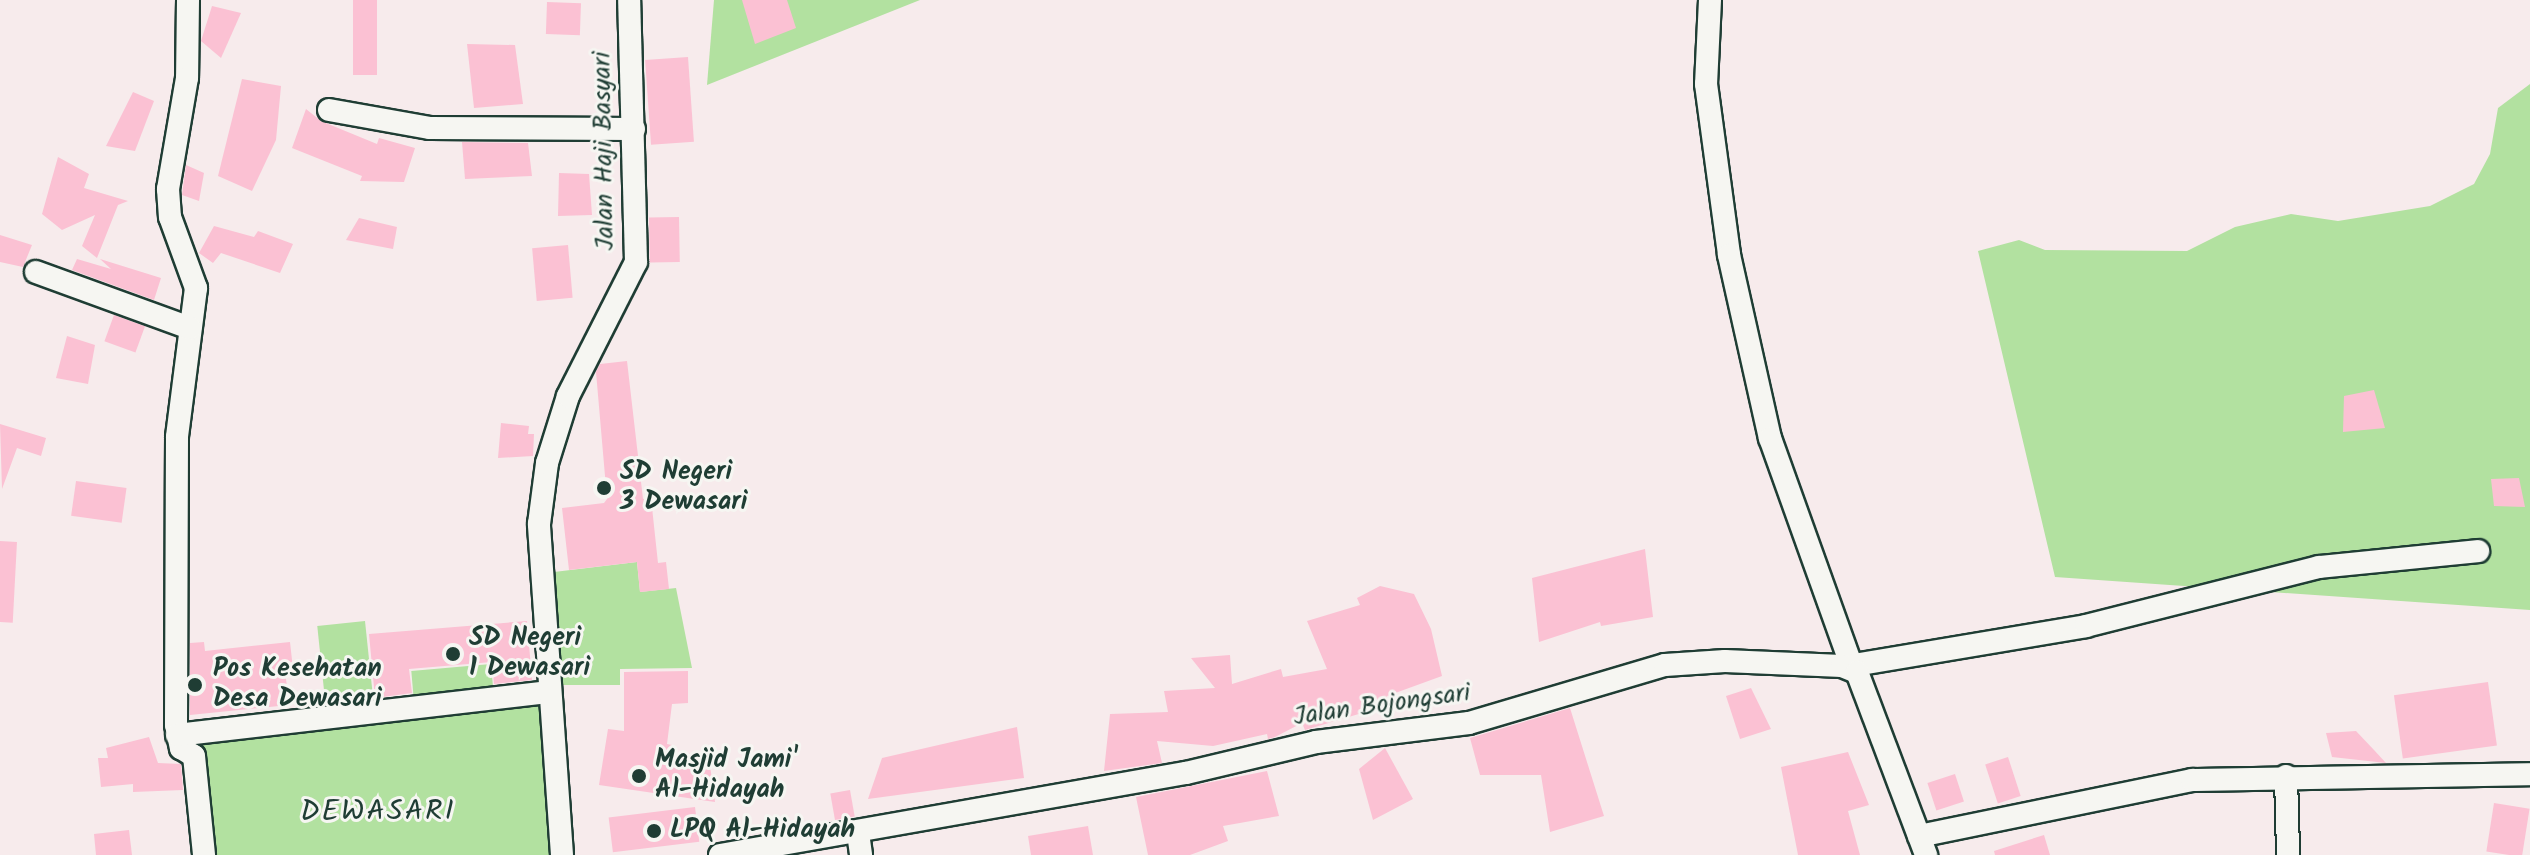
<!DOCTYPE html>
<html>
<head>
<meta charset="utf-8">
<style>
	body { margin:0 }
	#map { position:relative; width:2530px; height:855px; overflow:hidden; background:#f7ebec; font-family:Kalam,sans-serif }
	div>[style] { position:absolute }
	.green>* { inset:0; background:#b2e1a0; transform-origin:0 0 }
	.building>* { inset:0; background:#fbc1d3; transform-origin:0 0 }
	.roads { filter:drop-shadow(2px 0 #1f3d34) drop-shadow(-2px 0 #1f3d34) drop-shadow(0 2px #1f3d34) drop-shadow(0 -2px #1f3d34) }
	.minor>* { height:22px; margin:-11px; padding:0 11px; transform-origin:11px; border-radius:11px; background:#f6f6f2 }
	.dots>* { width:22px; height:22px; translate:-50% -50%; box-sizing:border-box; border:4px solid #f6f6f2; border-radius:50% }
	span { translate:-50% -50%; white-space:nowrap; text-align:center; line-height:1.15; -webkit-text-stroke:6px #f6f6f2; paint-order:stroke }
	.street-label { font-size:26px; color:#1f3d34 }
	.poi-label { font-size:26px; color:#1f3d34; font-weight:700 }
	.left { translate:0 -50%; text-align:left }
	.quarter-label { font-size:30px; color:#1f3d34; letter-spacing:2px }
</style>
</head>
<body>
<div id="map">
	<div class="green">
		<div style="clip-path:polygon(714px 0,920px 0,707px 85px)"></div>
		<div style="clip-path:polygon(2530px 84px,2530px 610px,2055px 577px,1978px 251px,2019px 240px,2045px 250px,2187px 251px,2235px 227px,2291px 214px,2338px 221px,2430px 206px,2474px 184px,2490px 154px,2498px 108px)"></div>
		<div style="clip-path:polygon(549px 510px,554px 572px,637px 562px,640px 592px,676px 588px,692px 668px,620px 669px,620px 685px,559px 685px)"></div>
		<div style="left:365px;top:621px;width:85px;height:48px;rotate:84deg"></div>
		<div style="left:491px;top:664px;width:25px;height:80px;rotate:85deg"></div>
		<div style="clip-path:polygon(541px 700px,552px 855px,211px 855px,199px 739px)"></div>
	</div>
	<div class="building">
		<div style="left:353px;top:0;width:24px;height:75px"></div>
		<div style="clip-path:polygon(742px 0,787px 0,796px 28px,755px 44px)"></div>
		<div style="left:547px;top:2px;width:34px;height:32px;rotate:2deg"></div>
		<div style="clip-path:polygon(212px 6px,241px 13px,221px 58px,201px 41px)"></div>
		<div style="clip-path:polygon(467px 44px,515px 45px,523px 104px,474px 108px)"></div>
		<div style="left:688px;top:57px;width:85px;height:43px;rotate:86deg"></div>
		<div style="clip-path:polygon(242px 79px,281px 86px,276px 140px,252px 191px,218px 176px)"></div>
		<div style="clip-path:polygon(133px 92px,154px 101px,135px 151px,106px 146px)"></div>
		<div style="clip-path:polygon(306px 109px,321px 121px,377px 144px,379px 138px,415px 148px,404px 182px,360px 181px,362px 176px,292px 148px)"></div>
		<div style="clip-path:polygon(462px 142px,528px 143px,532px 176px,465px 179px)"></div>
		<div style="clip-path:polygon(58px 157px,89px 174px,84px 188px,128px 201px,118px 205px,97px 258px,82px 246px,95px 215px,62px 230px,42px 214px)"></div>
		<div style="clip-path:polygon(186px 165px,204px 173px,199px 201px,182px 195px)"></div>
		<div style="clip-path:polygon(559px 173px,589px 174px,592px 215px,558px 216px)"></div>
		<div style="left:679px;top:217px;width:45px;height:30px;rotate:89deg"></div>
		<div style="clip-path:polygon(359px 218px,397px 227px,393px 249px,346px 240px)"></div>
		<div style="clip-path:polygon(214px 226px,254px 237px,258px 231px,293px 244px,280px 273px,221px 253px,213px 263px,199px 253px)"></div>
		<div style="clip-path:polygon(0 235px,32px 245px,23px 267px,0 262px)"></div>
		<div style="left:568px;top:245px;width:53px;height:36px;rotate:85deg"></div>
		<div style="clip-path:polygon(77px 259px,111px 269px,100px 259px,161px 278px,154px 300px,72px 270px)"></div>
		<div style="left:114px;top:315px;width:33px;height:28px;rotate:20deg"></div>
		<div style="clip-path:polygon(67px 336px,95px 345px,88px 384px,56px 378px)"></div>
		<div style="clip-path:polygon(627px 361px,643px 499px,651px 498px,658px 563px,666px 562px,669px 589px,640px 592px,637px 562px,569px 570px,562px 508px,604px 503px,607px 499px,596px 372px,600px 364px)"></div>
		<div style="clip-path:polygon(2374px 390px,2385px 428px,2343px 432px,2344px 396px)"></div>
		<div style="clip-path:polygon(501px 423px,529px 426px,528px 434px,534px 434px,533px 456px,498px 458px)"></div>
		<div style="clip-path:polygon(0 424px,46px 438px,41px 456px,17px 448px,2px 489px)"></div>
		<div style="clip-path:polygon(2519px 478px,2525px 507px,2494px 506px,2491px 479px)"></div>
		<div style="left:76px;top:481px;width:51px;height:35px;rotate:8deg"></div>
		<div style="left:0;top:541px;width:17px;height:81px;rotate:3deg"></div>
		<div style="clip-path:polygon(1645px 549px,1653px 617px,1601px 626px,1600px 622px,1539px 642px,1532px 578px)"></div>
		<div style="clip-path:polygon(1380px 586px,1414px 594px,1431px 629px,1442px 676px,1387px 696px,1389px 705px,1305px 730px,1302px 723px,1275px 737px,1268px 739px,1267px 734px,1213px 746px,1157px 741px,1162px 763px,1104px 771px,1110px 714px,1168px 712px,1164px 691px,1215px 688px,1191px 658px,1230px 655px,1232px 684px,1281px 669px,1283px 677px,1327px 669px,1307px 621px,1360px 605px,1357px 598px)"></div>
		<div style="clip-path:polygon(527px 621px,532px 680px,494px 684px,492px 662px,409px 669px,412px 693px,375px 698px,369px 634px)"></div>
		<div style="clip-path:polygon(204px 642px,205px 651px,290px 642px,293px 669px,285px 670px,289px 705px,190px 715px,190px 643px)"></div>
		<div style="clip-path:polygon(688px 671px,688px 703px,672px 704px,667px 744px,672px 745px,670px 756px,708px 751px,715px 802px,599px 785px,608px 729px,624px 731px,624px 672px)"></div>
		<div style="left:2488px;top:682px;width:64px;height:95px;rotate:82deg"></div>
		<div style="clip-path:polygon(1751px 688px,1771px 729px,1740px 739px,1726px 696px)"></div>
		<div style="clip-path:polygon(1570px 708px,1604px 816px,1550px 832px,1541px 775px,1480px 775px,1470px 738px)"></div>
		<div style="clip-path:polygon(1017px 727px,1024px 778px,868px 799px,882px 758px)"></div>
		<div style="clip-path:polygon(2356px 731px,2374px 750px,2386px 763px,2332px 757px,2326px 733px)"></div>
		<div style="clip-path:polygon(149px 737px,158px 763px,181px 764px,183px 790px,133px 792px,133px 784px,101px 787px,98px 758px,108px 758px,106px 748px)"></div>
		<div style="clip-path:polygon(1385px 748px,1413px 799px,1373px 820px,1359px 769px)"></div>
		<div style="clip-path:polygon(1848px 752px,1869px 805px,1848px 811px,1860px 855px,1798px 855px,1781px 767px)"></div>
		<div style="left:2008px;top:757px;width:41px;height:24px;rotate:72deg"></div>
		<div style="clip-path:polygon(1267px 771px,1279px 816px,1223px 826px,1228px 841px,1190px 855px,1148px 855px,1136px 797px)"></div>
		<div style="left:1955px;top:774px;width:29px;height:29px;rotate:72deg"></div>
		<div style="left:850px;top:790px;width:27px;height:20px;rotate:80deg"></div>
		<div style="left:2494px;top:803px;width:36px;height:49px;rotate:9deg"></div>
		<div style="left:695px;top:807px;width:35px;height:87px;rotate:83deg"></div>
		<div style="clip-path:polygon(1088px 826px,1093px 855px,1031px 855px,1028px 836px)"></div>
		<div style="clip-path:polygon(129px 830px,132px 855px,96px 855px,94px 834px)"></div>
		<div style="clip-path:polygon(2044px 835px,2050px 855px,1995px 855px,1994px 851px)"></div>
	</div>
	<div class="roads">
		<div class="minor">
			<div style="left:188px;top:0;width:78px;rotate:90.7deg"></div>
			<div style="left:187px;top:78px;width:113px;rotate:99.7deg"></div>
			<div style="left:168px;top:189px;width:28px;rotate:86deg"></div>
			<div style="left:170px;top:217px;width:76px;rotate:69.9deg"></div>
			<div style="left:196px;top:288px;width:150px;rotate:97.3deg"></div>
			<div style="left:177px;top:437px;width:288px;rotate:90.2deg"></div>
			<div style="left:176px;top:725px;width:24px;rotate:78deg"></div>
			<div style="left:181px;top:748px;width:15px;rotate:32deg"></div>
			<div style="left:194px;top:756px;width:100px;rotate:84.2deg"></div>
			<div style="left:1710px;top:0;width:84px;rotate:92.7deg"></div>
			<div style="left:1706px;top:84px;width:173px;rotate:82.3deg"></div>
			<div style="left:1729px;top:255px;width:188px;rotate:77.4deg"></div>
			<div style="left:1770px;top:438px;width:246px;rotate:70.3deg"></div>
			<div style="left:329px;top:110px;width:103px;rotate:10.1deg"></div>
			<div style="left:430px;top:128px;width:204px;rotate:0.3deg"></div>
			<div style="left:36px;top:272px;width:164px;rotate:20deg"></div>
			<div style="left:1854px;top:665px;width:235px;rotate:-9.5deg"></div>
			<div style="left:2086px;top:626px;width:240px;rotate:-14.2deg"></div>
			<div style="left:2319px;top:567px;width:160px;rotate:-5.7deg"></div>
			<div style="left:177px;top:735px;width:375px;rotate:-6.6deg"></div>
			<div style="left:2286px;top:776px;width:79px;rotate:88.5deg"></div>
			<div style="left:858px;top:833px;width:22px;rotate:82deg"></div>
			<div style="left:1919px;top:836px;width:279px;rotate:-11.6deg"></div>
			<div style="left:2192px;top:780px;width:338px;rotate:-1deg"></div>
			<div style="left:562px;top:855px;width:332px;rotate:-94deg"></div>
			<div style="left:539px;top:524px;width:62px;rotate:-82.5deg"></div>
			<div style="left:547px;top:463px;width:70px;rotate:-72.6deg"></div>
			<div style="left:568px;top:396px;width:150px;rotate:-63.1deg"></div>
			<div style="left:636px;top:262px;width:262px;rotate:-91.5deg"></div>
			<div style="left:720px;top:855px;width:473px;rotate:-10deg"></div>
			<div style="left:1186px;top:773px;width:134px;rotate:-13.4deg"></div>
			<div style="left:1316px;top:742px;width:154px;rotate:-7.1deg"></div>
			<div style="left:1469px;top:723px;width:204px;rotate:-16.5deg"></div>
			<div style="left:1665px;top:665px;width:60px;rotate:-3.8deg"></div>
			<div style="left:1725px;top:661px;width:117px;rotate:2.4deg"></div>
			<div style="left:1842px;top:666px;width:16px;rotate:22deg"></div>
			<div style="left:1857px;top:672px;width:196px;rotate:69.3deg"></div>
		</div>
	</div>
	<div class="dots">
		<div style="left:604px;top:488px;background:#1f3d34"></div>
		<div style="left:453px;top:654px;background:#1f3d34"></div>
		<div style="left:195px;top:685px;background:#1f3d34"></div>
		<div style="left:639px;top:776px;background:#1f3d34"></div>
		<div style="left:654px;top:831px;background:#1f3d34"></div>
	</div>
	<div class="street-label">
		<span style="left:605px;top:151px;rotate:-91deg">Jalan Haji Basyari</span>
		<span style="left:1382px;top:706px;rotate:-8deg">Jalan Bojongsari</span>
	</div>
	<div class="poi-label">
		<span class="left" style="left:620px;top:488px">SD Negeri<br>3 Dewasari</span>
		<span class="left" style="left:469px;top:654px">SD Negeri<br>1 Dewasari</span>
		<span class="left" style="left:213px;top:685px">Pos Kesehatan<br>Desa Dewasari</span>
		<span class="left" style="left:655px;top:776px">Masjid Jami'<br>Al-Hidayah</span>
		<span class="left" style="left:670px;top:831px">LPQ Al-Hidayah</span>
	</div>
	<div class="quarter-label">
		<span style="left:378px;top:812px">DEWASARI</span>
	</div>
</div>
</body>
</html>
